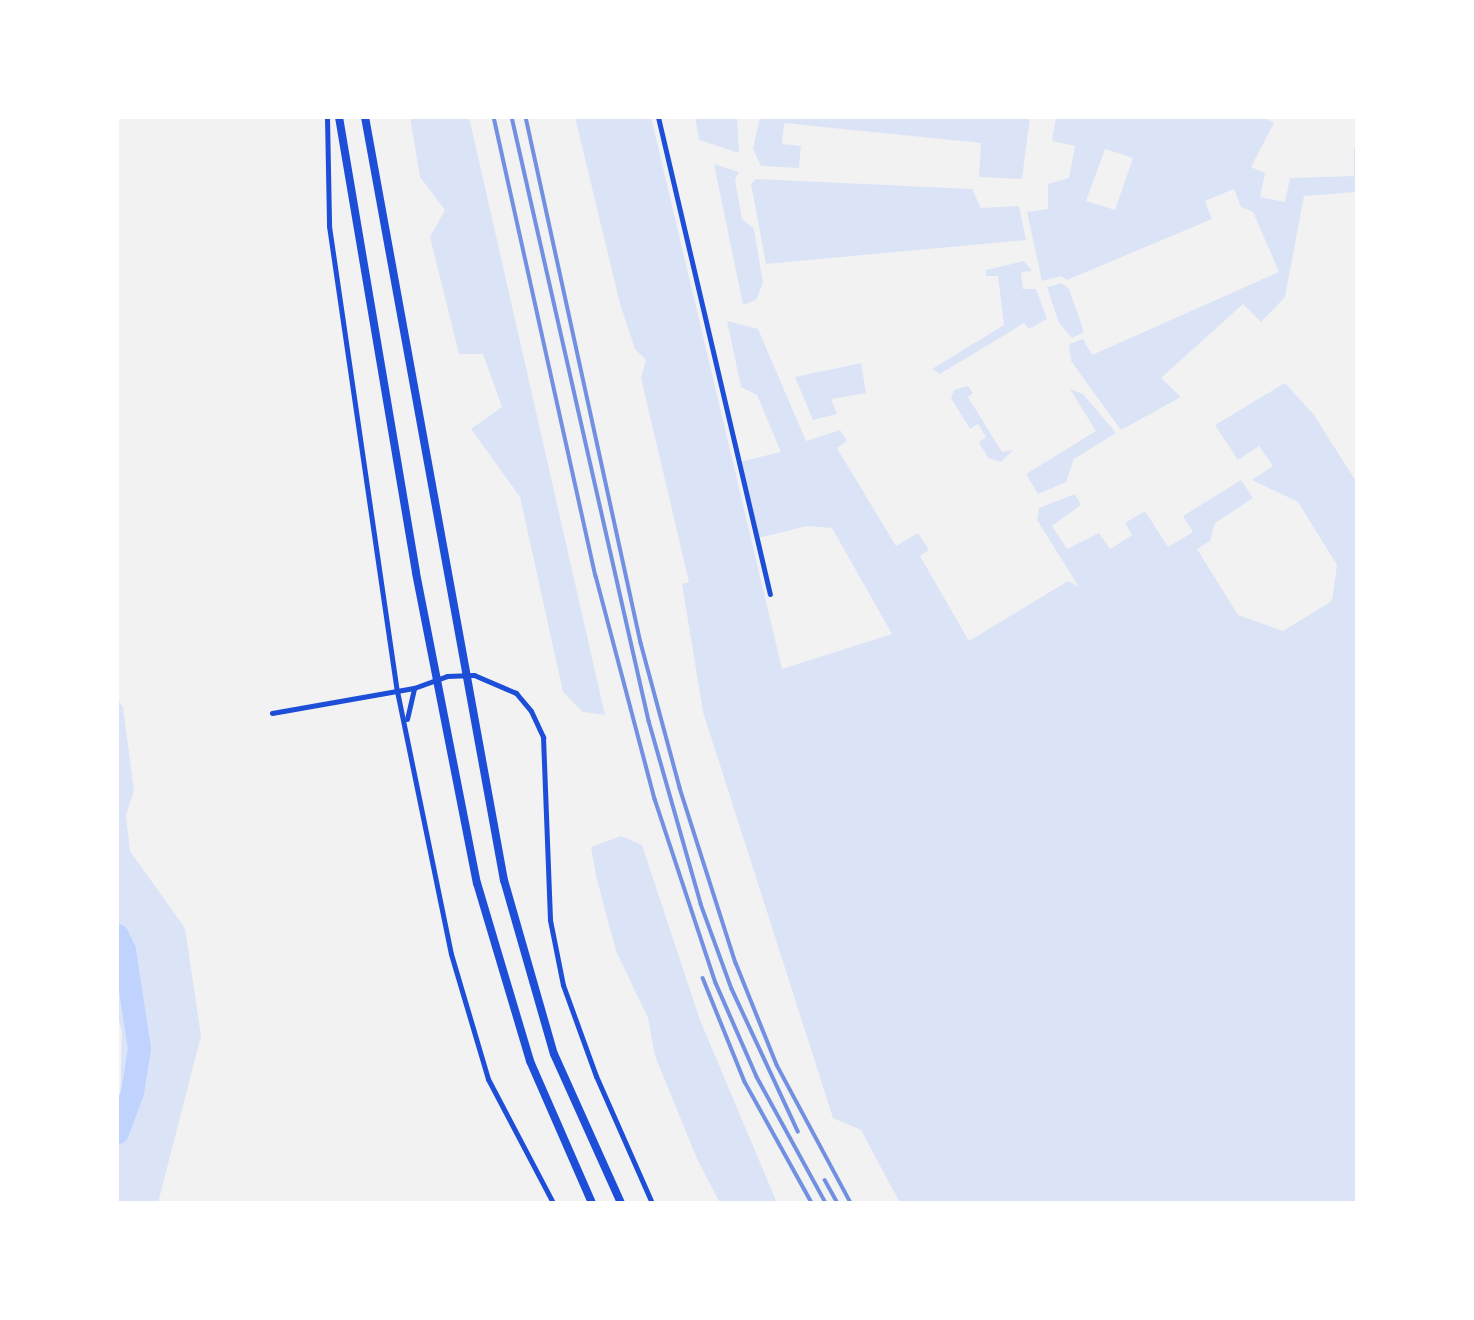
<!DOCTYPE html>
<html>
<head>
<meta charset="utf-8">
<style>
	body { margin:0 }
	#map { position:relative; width:1474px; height:1320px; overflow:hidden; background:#f2f2f2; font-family:Montserrat,sans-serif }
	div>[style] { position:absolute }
	.green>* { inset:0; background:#dbe4f7 }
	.river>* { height:23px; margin:-11.5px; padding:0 11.5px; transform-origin:11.5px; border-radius:11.5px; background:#bfd3fe }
	.minor>* { height:5px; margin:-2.5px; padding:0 2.5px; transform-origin:2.5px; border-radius:2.5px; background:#1d4ed8 }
	.secondary>* { height:8px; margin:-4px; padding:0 4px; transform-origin:4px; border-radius:4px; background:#1d4ed8 }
	.rail>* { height:3.5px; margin:-1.75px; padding:0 1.75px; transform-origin:1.75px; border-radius:1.75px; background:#7290e2 }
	span { translate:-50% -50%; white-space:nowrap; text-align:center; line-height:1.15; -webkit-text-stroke:5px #fff; paint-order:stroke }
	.frame { position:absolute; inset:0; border:119px solid #fff; pointer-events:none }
</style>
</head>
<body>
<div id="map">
	<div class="green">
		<div style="clip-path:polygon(410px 117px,469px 117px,605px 715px,583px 712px,563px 692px,520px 497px,471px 429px,502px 407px,483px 354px,459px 354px,430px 237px,445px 210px,420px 177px)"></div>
		<div style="clip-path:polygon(575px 117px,651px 117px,782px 669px,892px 634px,832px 528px,807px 526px,758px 538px,739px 462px,781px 452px,757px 395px,741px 387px,727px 321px,758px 329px,806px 441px,840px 430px,847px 441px,837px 448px,896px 546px,918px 533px,929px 550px,920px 556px,969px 641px,1068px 581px,1079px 587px,1037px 520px,1039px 508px,1075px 494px,1081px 505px,1052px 526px,1067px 549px,1099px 533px,1110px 549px,1132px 535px,1125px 523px,1145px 511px,1168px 547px,1193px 532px,1183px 516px,1241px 480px,1253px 498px,1215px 523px,1210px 541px,1197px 549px,1238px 615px,1283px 631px,1332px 601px,1337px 565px,1298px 502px,1252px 480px,1273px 466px,1259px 446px,1238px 460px,1215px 425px,1285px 383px,1314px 415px,1357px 483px,1357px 1203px,900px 1203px,861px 1130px,833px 1118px,703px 712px,682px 584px,689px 582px,641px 378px,646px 360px,635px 349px,620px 304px)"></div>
		<div style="clip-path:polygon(695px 117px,737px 117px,739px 153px,699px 140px)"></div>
		<div style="clip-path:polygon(760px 117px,1030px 117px,1022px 179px,979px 177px,981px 143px,784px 123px,782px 144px,801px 146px,799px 168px,761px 166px,753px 149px)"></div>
		<div style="clip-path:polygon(evenodd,1056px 117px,1263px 117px,1274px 123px,1251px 167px,1265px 173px,1260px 197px,1285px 202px,1290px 178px,1354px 176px,1354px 147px,1357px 150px,1357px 192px,1304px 196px,1285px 297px,1261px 322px,1243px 304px,1161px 378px,1181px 397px,1121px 430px,1071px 361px,1069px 344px,1083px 339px,1092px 355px,1279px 272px,1253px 212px,1241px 207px,1234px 189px,1205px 201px,1212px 219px,1067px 280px,1061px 276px,1042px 281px,1027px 212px,1048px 209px,1048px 184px,1069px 178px,1075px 146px,1052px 141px,1056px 117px,1105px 149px,1133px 158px,1115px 210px,1086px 201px,1105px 149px)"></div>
		<div style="clip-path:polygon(714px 164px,739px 172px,735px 180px,742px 219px,754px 229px,763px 283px,756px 300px,743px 305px)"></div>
		<div style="clip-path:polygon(756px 179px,972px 189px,981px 208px,1019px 206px,1026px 240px,766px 264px,751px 184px)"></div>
		<div style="clip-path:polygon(1024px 261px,1032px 271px,1021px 272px,1023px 289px,1036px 289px,1047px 319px,1029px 329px,1024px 323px,940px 374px,932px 369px,1004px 325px,998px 276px,986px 276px,986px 270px)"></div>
		<div style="clip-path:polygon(1062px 283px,1069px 289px,1084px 332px,1072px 338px,1059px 323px,1047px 287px)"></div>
		<div style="clip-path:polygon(861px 363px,866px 393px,831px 399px,837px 414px,813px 420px,795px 377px)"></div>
		<div style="clip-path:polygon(968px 386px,973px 393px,968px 397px,1002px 452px,1013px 450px,1001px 462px,988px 458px,979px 442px,986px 437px,978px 424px,970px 429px,951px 398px,954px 390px)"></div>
		<div style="clip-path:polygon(1070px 389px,1083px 394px,1116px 433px,1074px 459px,1066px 482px,1038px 494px,1026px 474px,1096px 431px)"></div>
		<div style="clip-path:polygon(117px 699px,123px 707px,134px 791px,126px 815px,130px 851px,185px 928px,201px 1036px,158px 1203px,117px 1203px,122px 1032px,117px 1013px)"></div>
		<div style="clip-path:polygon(621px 836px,642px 845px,700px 1020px,777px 1203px,720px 1203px,698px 1161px,655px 1056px,648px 1018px,616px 951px,596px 876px,591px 847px)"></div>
	</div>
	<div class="river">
		<div style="left:117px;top:935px;width:17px;rotate:65deg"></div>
		<div style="left:124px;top:950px;width:99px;rotate:81.3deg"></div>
		<div style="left:139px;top:1048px;width:45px;rotate:99deg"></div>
		<div style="left:132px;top:1092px;width:43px;rotate:110.6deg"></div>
	</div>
	<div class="minor">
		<div style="left:327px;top:117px;width:109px;rotate:88.9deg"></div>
		<div style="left:329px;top:226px;width:470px;rotate:81.7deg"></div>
		<div style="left:397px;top:691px;width:268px;rotate:78.4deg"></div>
		<div style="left:451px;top:954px;width:130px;rotate:73.5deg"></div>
		<div style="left:488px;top:1079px;width:140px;rotate:62.3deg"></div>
		<div style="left:658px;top:117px;width:490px;rotate:76.8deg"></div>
		<div style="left:272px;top:713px;width:144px;rotate:-10deg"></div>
		<div style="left:414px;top:688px;width:35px;rotate:-20deg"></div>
		<div style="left:447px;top:676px;width:27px;rotate:-2deg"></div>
		<div style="left:474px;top:675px;width:46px;rotate:23.2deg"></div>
		<div style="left:516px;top:693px;width:23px;rotate:50deg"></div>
		<div style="left:531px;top:711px;width:29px;rotate:65deg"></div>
		<div style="left:543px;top:737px;width:183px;rotate:87.8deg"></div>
		<div style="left:550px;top:920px;width:66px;rotate:78.7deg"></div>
		<div style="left:563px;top:985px;width:97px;rotate:70.1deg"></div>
		<div style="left:596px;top:1076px;width:139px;rotate:66.2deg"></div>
		<div style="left:407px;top:719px;width:32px;rotate:-77deg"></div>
	</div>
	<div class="secondary">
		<div style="left:339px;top:117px;width:462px;rotate:80.4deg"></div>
		<div style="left:416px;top:573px;width:316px;rotate:78.9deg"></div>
		<div style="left:477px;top:883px;width:186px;rotate:73.4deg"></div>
		<div style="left:530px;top:1061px;width:155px;rotate:66.4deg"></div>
		<div style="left:365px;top:117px;width:776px;rotate:79.68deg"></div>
		<div style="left:504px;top:880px;width:181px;rotate:74deg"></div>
		<div style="left:554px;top:1054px;width:163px;rotate:65.8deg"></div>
	</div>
	<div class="rail">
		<div style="left:494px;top:117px;width:470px;rotate:77.5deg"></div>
		<div style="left:596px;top:576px;width:231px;rotate:75.2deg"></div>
		<div style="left:655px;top:799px;width:194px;rotate:71.7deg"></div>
		<div style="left:716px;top:983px;width:103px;rotate:66.4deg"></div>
		<div style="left:757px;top:1077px;width:144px;rotate:61.3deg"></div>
		<div style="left:512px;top:117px;width:619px;rotate:77.22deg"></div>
		<div style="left:649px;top:721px;width:190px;rotate:74.1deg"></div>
		<div style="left:701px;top:904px;width:90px;rotate:70deg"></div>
		<div style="left:732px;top:989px;width:157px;rotate:65.1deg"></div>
		<div style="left:526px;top:117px;width:538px;rotate:77.67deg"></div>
		<div style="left:641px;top:643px;width:150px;rotate:74.9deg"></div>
		<div style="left:680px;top:788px;width:184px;rotate:72.3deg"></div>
		<div style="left:736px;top:963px;width:110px;rotate:68.1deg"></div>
		<div style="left:777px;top:1065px;width:157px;rotate:61.8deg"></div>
		<div style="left:703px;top:978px;width:112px;rotate:68deg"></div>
		<div style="left:745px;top:1082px;width:138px;rotate:61deg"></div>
		<div style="left:825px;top:1180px;width:26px;rotate:61deg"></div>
	</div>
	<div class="frame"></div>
</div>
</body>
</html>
